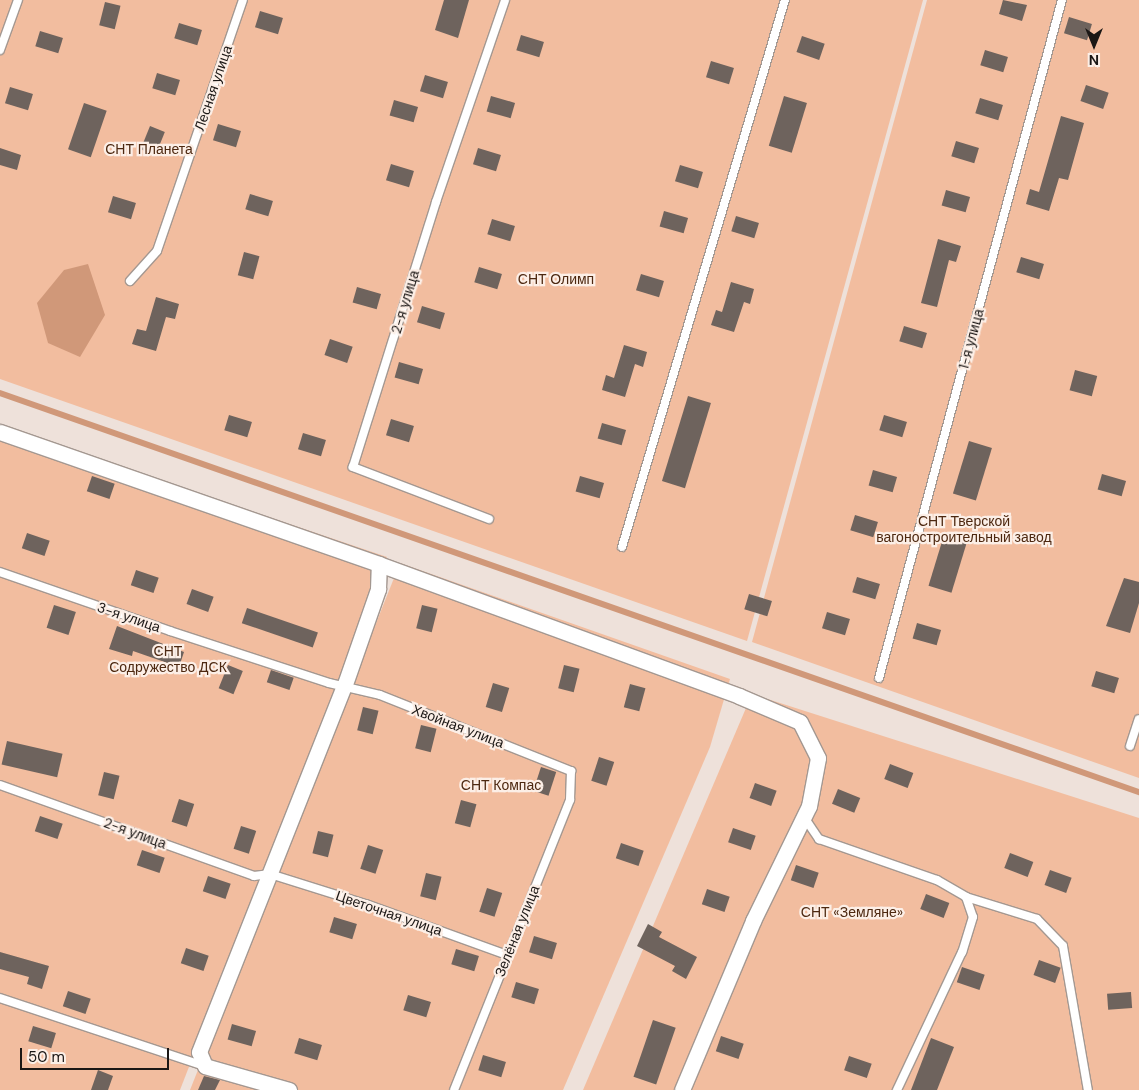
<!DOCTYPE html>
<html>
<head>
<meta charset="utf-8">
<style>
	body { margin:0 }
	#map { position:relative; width:1139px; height:1090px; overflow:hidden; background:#eee1da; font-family:"DM Sans",sans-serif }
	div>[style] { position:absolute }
	.green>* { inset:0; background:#f2bd9f }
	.water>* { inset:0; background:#d09879 }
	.stream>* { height:6px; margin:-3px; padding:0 3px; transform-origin:3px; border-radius:3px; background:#d09879 }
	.building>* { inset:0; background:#6e635d; transform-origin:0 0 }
	.roads { filter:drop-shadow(1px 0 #a49891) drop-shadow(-1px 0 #a49891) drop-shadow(0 1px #a49891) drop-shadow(0 -1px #a49891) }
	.service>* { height:8px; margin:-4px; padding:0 4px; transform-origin:4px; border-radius:4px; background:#fff }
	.minor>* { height:15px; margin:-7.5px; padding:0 7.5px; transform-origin:7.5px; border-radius:7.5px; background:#fff }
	span { translate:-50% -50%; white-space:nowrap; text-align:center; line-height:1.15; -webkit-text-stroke:4.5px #fcefe7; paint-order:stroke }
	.street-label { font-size:14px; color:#1b1715 }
	.park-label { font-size:14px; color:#4d2810 }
	.north { position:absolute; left:1069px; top:20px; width:50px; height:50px; -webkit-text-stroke:4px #fcefe7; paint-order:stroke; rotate:180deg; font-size:14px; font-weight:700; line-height:20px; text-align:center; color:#1b1715 }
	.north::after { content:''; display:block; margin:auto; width:18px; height:22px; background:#1b1715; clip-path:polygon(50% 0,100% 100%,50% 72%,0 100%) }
	.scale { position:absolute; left:20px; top:1048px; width:149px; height:22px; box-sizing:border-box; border:2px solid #1b1715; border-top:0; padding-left:6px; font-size:15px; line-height:18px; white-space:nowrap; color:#1b1715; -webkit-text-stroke:4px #fcefe7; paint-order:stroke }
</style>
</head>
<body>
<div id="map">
	<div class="green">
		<div style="clip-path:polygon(0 0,923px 0,747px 641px,0 379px)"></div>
		<div style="clip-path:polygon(927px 0,1139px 0,1139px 778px,752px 642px)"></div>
		<div style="clip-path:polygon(0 426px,387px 557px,180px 1090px,0 1090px)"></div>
		<div style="clip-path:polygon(400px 563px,730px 679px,710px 747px,563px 1090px,190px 1090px)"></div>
		<div style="clip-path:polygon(752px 694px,1139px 818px,1139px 1090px,583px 1090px)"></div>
	</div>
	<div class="water">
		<div style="clip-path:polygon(88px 264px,105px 315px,80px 357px,48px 343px,37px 303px,64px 270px)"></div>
	</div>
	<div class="stream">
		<div style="left:0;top:393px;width:1207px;rotate:19.31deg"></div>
	</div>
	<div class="building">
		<div style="clip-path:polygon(444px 0,469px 0,458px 38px,435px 30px)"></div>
		<div style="clip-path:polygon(1003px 0,1027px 5px,1022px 21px,999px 14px)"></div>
		<div style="left:105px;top:2px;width:16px;height:24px;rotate:14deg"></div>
		<div style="left:260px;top:11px;width:24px;height:17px;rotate:17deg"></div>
		<div style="left:1069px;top:17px;width:24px;height:17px;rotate:17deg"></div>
		<div style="left:179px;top:23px;width:24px;height:16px;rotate:17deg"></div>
		<div style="left:40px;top:31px;width:24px;height:16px;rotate:17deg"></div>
		<div style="left:521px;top:35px;width:24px;height:16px;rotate:17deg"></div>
		<div style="left:802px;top:36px;width:24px;height:17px;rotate:19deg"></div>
		<div style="left:985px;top:50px;width:24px;height:16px;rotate:17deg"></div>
		<div style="left:711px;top:61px;width:24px;height:17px;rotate:17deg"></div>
		<div style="left:157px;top:73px;width:24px;height:16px;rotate:17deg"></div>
		<div style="left:425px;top:75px;width:24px;height:17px;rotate:17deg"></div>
		<div style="left:1086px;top:85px;width:24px;height:17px;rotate:19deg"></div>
		<div style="left:10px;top:87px;width:24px;height:17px;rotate:17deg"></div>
		<div style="left:491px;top:96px;width:25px;height:16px;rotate:16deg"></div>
		<div style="left:784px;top:96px;width:24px;height:52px;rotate:17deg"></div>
		<div style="left:980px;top:98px;width:24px;height:16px;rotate:17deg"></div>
		<div style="left:394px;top:100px;width:25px;height:16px;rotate:16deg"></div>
		<div style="left:84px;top:103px;width:24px;height:49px;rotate:19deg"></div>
		<div style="clip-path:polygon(1061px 116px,1084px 123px,1068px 180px,1059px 178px,1049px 211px,1026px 204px,1030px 189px,1039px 192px)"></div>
		<div style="left:218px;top:124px;width:24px;height:17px;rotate:17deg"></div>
		<div style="left:150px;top:126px;width:16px;height:25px;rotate:22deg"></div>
		<div style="left:956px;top:141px;width:24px;height:16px;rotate:17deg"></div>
		<div style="clip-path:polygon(0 148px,21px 155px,17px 170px,0 165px)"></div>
		<div style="left:478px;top:148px;width:24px;height:17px;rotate:17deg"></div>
		<div style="left:391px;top:164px;width:24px;height:17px;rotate:17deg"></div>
		<div style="left:680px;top:165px;width:24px;height:17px;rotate:17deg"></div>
		<div style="left:946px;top:190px;width:25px;height:16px;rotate:16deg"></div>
		<div style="left:250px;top:194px;width:24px;height:16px;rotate:17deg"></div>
		<div style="left:113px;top:196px;width:24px;height:17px;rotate:17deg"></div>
		<div style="left:664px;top:211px;width:25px;height:16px;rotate:16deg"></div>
		<div style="left:736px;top:216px;width:24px;height:16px;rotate:17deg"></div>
		<div style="left:492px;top:219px;width:24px;height:16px;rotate:17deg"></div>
		<div style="clip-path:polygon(938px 239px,961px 246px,956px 262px,949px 260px,937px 307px,921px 303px)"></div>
		<div style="left:244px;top:252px;width:16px;height:24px;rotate:15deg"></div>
		<div style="left:1021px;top:257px;width:24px;height:16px;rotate:17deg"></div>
		<div style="left:479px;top:267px;width:24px;height:16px;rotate:17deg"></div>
		<div style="left:641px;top:274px;width:24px;height:17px;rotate:17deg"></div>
		<div style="clip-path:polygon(731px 282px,754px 289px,750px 304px,744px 302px,734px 332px,711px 325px,716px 310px,722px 312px)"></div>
		<div style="left:357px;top:287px;width:25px;height:16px;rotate:16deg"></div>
		<div style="clip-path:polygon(156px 297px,179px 304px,175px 319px,166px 317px,156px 351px,132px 344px,137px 329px,146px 331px)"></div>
		<div style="left:422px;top:306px;width:24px;height:17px;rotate:17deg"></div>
		<div style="left:904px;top:326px;width:24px;height:16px;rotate:17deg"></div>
		<div style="left:330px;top:339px;width:24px;height:17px;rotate:19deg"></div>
		<div style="clip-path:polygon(624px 345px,647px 352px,643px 367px,635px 364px,625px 397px,602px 390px,606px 375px,614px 378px)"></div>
		<div style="left:399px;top:362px;width:25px;height:16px;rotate:16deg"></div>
		<div style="left:1075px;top:370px;width:23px;height:21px;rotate:15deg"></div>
		<div style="left:688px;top:396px;width:24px;height:89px;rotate:17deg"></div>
		<div style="left:229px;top:415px;width:24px;height:16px;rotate:17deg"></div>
		<div style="left:884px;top:415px;width:24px;height:16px;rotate:17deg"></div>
		<div style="left:391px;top:419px;width:24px;height:17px;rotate:17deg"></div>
		<div style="left:602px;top:423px;width:25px;height:16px;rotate:16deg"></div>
		<div style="left:303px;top:433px;width:24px;height:17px;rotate:17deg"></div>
		<div style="left:969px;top:441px;width:24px;height:55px;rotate:17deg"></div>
		<div style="left:873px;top:470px;width:25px;height:16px;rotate:16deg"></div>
		<div style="left:1102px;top:474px;width:25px;height:16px;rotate:16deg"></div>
		<div style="left:92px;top:476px;width:24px;height:16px;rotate:19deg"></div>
		<div style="left:580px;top:476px;width:25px;height:16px;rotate:16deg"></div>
		<div style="left:855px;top:515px;width:24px;height:16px;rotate:17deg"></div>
		<div style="left:27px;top:533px;width:24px;height:16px;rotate:19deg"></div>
		<div style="left:944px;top:535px;width:24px;height:53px;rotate:17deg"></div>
		<div style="left:136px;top:570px;width:24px;height:16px;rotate:19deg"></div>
		<div style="left:857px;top:577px;width:24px;height:16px;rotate:17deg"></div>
		<div style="clip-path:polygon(1124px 578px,1139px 582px,1139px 603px,1130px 633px,1106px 626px)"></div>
		<div style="left:192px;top:589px;width:23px;height:16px;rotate:20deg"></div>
		<div style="left:749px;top:594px;width:24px;height:16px;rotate:17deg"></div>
		<div style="left:54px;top:605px;width:23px;height:24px;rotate:18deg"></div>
		<div style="left:422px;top:605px;width:16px;height:24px;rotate:14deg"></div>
		<div style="left:247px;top:608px;width:75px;height:16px;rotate:19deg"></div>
		<div style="left:827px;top:612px;width:24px;height:17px;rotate:17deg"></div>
		<div style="left:917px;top:623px;width:25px;height:16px;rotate:16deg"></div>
		<div style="clip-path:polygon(117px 626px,184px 652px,179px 667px,133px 651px,132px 656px,109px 649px)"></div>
		<div style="left:228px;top:665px;width:16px;height:25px;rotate:22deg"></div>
		<div style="left:564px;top:665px;width:16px;height:24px;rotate:14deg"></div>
		<div style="left:271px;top:670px;width:24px;height:13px;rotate:19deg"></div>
		<div style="left:1096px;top:671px;width:24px;height:16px;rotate:17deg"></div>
		<div style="left:493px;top:683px;width:17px;height:25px;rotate:17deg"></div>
		<div style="left:630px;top:684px;width:16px;height:24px;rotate:15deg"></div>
		<div style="left:363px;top:707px;width:16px;height:24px;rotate:14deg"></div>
		<div style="left:421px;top:725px;width:16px;height:24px;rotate:14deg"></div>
		<div style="left:7px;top:741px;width:57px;height:24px;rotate:13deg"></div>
		<div style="left:599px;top:757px;width:16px;height:25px;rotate:18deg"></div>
		<div style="left:890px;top:764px;width:25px;height:16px;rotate:21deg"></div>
		<div style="left:541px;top:767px;width:16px;height:25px;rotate:18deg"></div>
		<div style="left:104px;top:772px;width:16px;height:24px;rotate:14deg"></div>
		<div style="left:755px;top:783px;width:23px;height:16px;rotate:20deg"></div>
		<div style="left:838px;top:789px;width:24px;height:16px;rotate:22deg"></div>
		<div style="left:179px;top:799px;width:16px;height:24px;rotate:18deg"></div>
		<div style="left:461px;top:800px;width:16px;height:24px;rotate:15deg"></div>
		<div style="left:40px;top:816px;width:24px;height:16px;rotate:19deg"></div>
		<div style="left:241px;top:826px;width:16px;height:24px;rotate:18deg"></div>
		<div style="left:733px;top:828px;width:24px;height:15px;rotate:19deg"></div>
		<div style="left:318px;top:831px;width:16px;height:23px;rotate:14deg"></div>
		<div style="left:621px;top:843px;width:24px;height:16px;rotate:19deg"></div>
		<div style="left:368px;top:845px;width:16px;height:25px;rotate:18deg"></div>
		<div style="left:142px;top:850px;width:24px;height:16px;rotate:19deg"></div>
		<div style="left:1010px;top:853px;width:25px;height:16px;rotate:21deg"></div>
		<div style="left:796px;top:865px;width:24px;height:16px;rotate:19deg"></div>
		<div style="left:1050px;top:870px;width:23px;height:16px;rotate:20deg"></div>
		<div style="left:426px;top:873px;width:16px;height:24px;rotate:14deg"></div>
		<div style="left:208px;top:876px;width:24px;height:16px;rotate:19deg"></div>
		<div style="left:487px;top:888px;width:16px;height:25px;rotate:18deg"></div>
		<div style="left:707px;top:889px;width:24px;height:16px;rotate:19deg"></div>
		<div style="left:926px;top:894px;width:25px;height:16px;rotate:21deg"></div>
		<div style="left:334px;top:917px;width:24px;height:16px;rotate:17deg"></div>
		<div style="clip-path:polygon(648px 924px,662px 932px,659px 937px,697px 957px,686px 979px,672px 971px,675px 966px,637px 946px)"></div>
		<div style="left:534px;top:936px;width:24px;height:17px;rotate:17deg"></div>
		<div style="left:186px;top:948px;width:24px;height:16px;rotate:19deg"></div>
		<div style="left:456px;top:949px;width:24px;height:16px;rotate:17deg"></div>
		<div style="clip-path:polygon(0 952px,49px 966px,42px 989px,27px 984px,29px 977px,0 969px)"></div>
		<div style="left:1039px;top:960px;width:23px;height:16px;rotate:20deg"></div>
		<div style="left:962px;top:967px;width:24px;height:16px;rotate:19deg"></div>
		<div style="left:516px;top:982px;width:24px;height:16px;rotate:17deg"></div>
		<div style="left:68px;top:991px;width:24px;height:16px;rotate:19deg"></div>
		<div style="left:1131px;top:992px;width:16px;height:24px;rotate:86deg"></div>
		<div style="left:408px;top:995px;width:24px;height:16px;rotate:17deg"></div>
		<div style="left:653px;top:1020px;width:24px;height:60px;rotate:19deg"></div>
		<div style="left:232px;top:1024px;width:25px;height:16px;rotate:16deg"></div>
		<div style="left:33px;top:1026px;width:24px;height:16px;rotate:17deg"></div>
		<div style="left:721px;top:1036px;width:24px;height:16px;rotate:19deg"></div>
		<div style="left:299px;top:1038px;width:24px;height:16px;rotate:17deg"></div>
		<div style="clip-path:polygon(931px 1038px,954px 1047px,937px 1090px,911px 1090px)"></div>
		<div style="left:483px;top:1055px;width:24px;height:16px;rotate:17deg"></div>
		<div style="left:849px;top:1056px;width:24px;height:15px;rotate:19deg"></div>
		<div style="clip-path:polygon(98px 1070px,113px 1076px,108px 1090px,91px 1090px)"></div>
		<div style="clip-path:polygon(204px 1076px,220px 1080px,215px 1090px,198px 1090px)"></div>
	</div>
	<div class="roads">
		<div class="service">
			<div style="left:0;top:50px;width:53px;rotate:-70.2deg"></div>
			<div style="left:130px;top:281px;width:40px;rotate:-48deg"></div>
			<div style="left:157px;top:251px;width:265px;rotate:-71.1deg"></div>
			<div style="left:489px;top:519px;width:146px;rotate:-159.1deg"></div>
			<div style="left:353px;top:467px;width:278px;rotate:-72.6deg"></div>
			<div style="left:436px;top:202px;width:213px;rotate:-71.1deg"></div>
			<div style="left:622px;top:547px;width:571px;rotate:-73.41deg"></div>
			<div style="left:0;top:572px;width:180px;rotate:19.1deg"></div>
			<div style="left:170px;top:631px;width:167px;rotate:18.1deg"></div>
			<div style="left:329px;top:683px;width:52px;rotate:13.2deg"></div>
			<div style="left:380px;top:695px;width:206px;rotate:21.7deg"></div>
			<div style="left:571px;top:771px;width:29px;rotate:92deg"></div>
			<div style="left:570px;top:800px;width:312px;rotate:111.8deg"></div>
			<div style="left:879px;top:678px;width:702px;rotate:-74.9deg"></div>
			<div style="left:1130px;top:746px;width:28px;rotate:-72deg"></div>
			<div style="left:0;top:785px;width:270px;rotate:19.7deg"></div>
			<div style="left:254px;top:876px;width:16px;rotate:-7deg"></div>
			<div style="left:270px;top:874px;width:101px;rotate:17.4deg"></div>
			<div style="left:366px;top:904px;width:150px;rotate:19.9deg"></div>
			<div style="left:804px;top:817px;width:27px;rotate:56deg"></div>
			<div style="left:819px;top:839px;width:125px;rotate:19.2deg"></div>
			<div style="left:937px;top:880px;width:34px;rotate:30deg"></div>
			<div style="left:966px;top:897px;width:21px;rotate:71deg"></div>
			<div style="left:973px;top:917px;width:37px;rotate:107deg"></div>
			<div style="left:962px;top:952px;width:153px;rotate:115.2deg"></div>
			<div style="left:966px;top:897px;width:74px;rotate:17.2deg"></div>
			<div style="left:1037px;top:919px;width:37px;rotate:46deg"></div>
			<div style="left:1063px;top:946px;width:146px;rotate:80.2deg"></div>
			<div style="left:0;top:998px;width:216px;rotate:18.4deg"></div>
		</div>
		<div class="minor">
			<div style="left:0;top:432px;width:401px;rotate:19.2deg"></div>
			<div style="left:379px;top:564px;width:383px;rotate:20.1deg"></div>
			<div style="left:739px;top:696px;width:66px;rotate:23.1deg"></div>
			<div style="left:800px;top:722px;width:40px;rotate:63.4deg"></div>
			<div style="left:818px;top:758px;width:49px;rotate:100.6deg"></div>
			<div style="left:809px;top:806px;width:128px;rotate:116deg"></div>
			<div style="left:753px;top:921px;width:183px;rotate:112.8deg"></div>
			<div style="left:289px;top:1090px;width:87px;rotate:-164.1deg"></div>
			<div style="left:205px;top:1066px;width:15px;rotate:-113deg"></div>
			<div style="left:199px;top:1052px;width:396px;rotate:-68.4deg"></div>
			<div style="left:345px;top:684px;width:101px;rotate:-70.8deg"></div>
			<div style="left:378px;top:589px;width:25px;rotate:-88deg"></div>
		</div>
	</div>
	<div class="street-label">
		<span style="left:213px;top:88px;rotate:-71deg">Лесная улица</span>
		<span style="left:405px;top:302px;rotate:-73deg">2-я улица</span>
		<span style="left:971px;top:339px;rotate:-75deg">1-я улица</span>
		<span style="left:129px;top:617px;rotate:19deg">3-я улица</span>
		<span style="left:458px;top:726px;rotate:21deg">Хвойная улица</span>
		<span style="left:135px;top:833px;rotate:20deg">2-я улица</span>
		<span style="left:389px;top:913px;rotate:19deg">Цветочная улица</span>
		<span style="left:517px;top:931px;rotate:-68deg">Зелёная улица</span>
	</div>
	<div class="park-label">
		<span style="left:149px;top:149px">СНТ Планета</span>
		<span style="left:556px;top:279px">СНТ Олимп</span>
		<span style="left:964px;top:529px">СНТ Тверской<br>вагоностроительный завод</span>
		<span style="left:168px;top:659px">СНТ<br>Содружество ДСК</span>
		<span style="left:501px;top:785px">СНТ Компас</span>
		<span style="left:852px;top:912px">СНТ «Земляне»</span>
	</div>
	<div class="north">N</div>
	<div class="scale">50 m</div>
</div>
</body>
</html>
